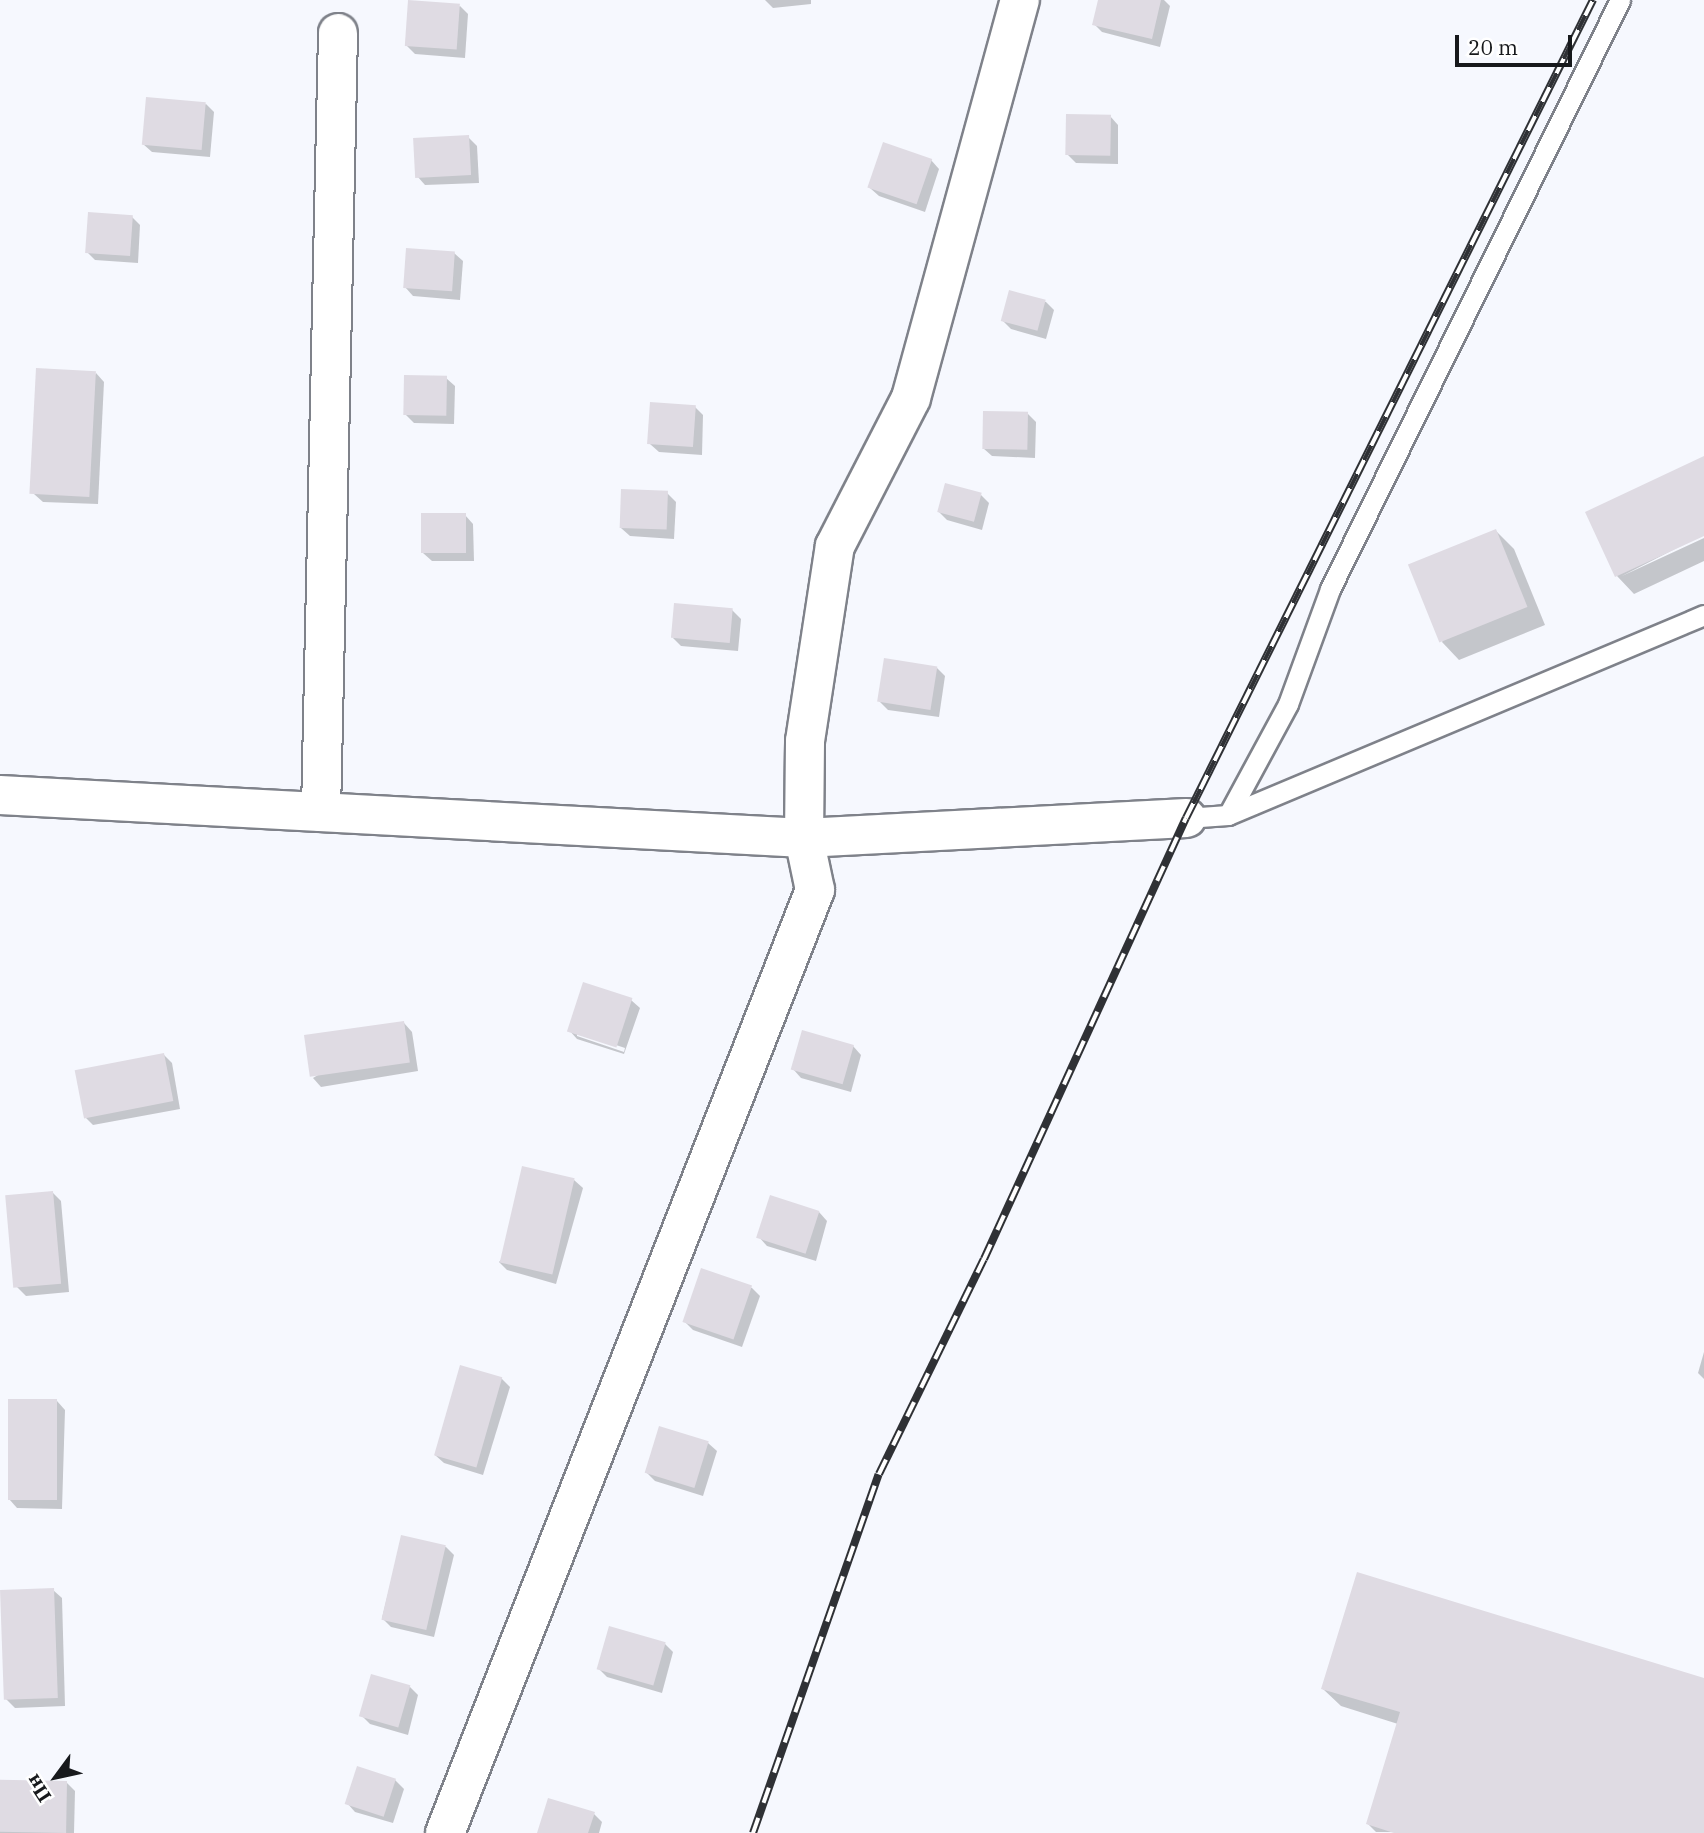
<!DOCTYPE html>
<html>
<head>
<meta charset="utf-8">
<style>
	body { margin:0 }
	#map { position:relative; width:1704px; height:1833px; overflow:hidden; background:#f6f8fe; font-family:"IBM Plex Serif",serif }
	div>[style] { position:absolute }
	.shadow>* { inset:0; background:#0003 }
	.building>* { inset:0; background:#dfdbe3; transform-origin:0 0 }
	.roads { filter:drop-shadow(2px 0 #7f828a) drop-shadow(-2px 0 #7f828a) drop-shadow(0 2px #7f828a) drop-shadow(0 -2px #7f828a) }
	.lane>* { height:19px; margin:-9.5px; padding:0 9.5px; transform-origin:9.5px; border-radius:9.5px; background:#fff }
	.street>* { height:38px; margin:-19px; padding:0 19px; transform-origin:19px; border-radius:19px; background:#fff }
	.rail>* { height:8px; margin-top:-4px; transform-origin:0; background:repeating-linear-gradient(90deg,#fff 0 16px,#2f3135 0 32px); box-sizing:border-box; border-block:2px solid #2f3135 }
	span { translate:-50% -50%; white-space:nowrap; text-align:center; line-height:1.15; -webkit-text-stroke:6px #fff; paint-order:stroke }
	.north { position:absolute; left:21px; top:1742px; width:70px; height:70px; -webkit-text-stroke:5px #fff; paint-order:stroke; rotate:237deg; font-size:19px; font-weight:700; line-height:28px; text-align:center; color:#17191c }
	.north::after { content:''; display:block; margin:auto; width:24px; height:32px; background:#17191c; clip-path:polygon(50% 0,100% 100%,50% 72%,0 100%) }
	.scale { position:absolute; left:1455px; top:35px; width:117px; height:32px; box-sizing:border-box; border:4px solid #17191c; border-top:0; padding-left:9px; font-size:21px; line-height:24px; white-space:nowrap; color:#17191c; -webkit-text-stroke:5px #fff; paint-order:stroke }
</style>
</head>
<body>
<div id="map">
	<div class="shadow">
		<div style="clip-path:polygon(765px 0,811px 0,811px 4px,773px 8px)"></div>
		<div style="clip-path:polygon(1100px 0,1164px 0,1170px 6px,1160px 47px,1102px 32px,1094px 24px)"></div>
		<div style="clip-path:polygon(460px 6px,468px 14px,465px 58px,415px 54px,407px 46px)"></div>
		<div style="clip-path:polygon(206px 104px,214px 112px,210px 157px,152px 152px,143px 144px)"></div>
		<div style="clip-path:polygon(1110px 116px,1118px 125px,1118px 164px,1076px 163px,1067px 154px)"></div>
		<div style="clip-path:polygon(468px 137px,477px 146px,479px 183px,425px 185px,417px 176px)"></div>
		<div style="clip-path:polygon(931px 160px,939px 169px,925px 212px,879px 196px,870px 188px)"></div>
		<div style="clip-path:polygon(132px 217px,140px 225px,138px 263px,95px 260px,87px 252px)"></div>
		<div style="clip-path:polygon(454px 253px,463px 261px,460px 300px,413px 296px,405px 287px)"></div>
		<div style="clip-path:polygon(1010px 292px,1046px 302px,1054px 310px,1046px 339px,1011px 329px,1002px 320px)"></div>
		<div style="clip-path:polygon(96px 373px,104px 382px,98px 504px,43px 502px,34px 494px)"></div>
		<div style="clip-path:polygon(446px 378px,455px 386px,454px 424px,414px 423px,405px 414px)"></div>
		<div style="clip-path:polygon(695px 407px,703px 415px,702px 455px,659px 452px,650px 444px)"></div>
		<div style="clip-path:polygon(1028px 414px,1036px 422px,1035px 458px,992px 456px,983px 448px)"></div>
		<div style="clip-path:polygon(1704px 458px,1704px 534px,1622px 576px,1704px 538px,1704px 561px,1634px 594px,1617px 576px,1587px 513px)"></div>
		<div style="clip-path:polygon(667px 493px,676px 502px,674px 539px,630px 536px,621px 528px)"></div>
		<div style="clip-path:polygon(981px 495px,989px 503px,982px 530px,947px 520px,939px 512px)"></div>
		<div style="clip-path:polygon(465px 515px,473px 524px,474px 561px,432px 561px,423px 553px)"></div>
		<div style="clip-path:polygon(1496px 531px,1514px 549px,1545px 625px,1459px 660px,1442px 642px)"></div>
		<div style="clip-path:polygon(732px 610px,741px 619px,738px 651px,681px 646px,673px 638px)"></div>
		<div style="clip-path:polygon(937px 668px,945px 676px,939px 717px,888px 710px,879px 701px)"></div>
		<div style="clip-path:polygon(evenodd,631px 1000px,640px 1008px,624px 1054px,577px 1039px,569px 1030px,631px 1000px,577px 1032px,625px 1048px,624px 1052px,577px 1036px,577px 1032px)"></div>
		<div style="clip-path:polygon(404px 1023px,412px 1032px,418px 1071px,321px 1087px,313px 1078px)"></div>
		<div style="clip-path:polygon(853px 1046px,861px 1055px,851px 1092px,801px 1078px,793px 1069px)"></div>
		<div style="clip-path:polygon(163px 1054px,172px 1063px,180px 1109px,93px 1125px,85px 1117px)"></div>
		<div style="clip-path:polygon(574px 1180px,583px 1188px,556px 1284px,507px 1270px,499px 1262px)"></div>
		<div style="clip-path:polygon(53px 1193px,61px 1201px,69px 1292px,26px 1296px,17px 1287px)"></div>
		<div style="clip-path:polygon(819px 1212px,827px 1221px,816px 1261px,767px 1246px,759px 1237px)"></div>
		<div style="clip-path:polygon(702px 1270px,752px 1288px,760px 1296px,742px 1347px,693px 1330px,684px 1321px)"></div>
		<div style="clip-path:polygon(1704px 1352px,1704px 1379px,1698px 1373px)"></div>
		<div style="clip-path:polygon(501px 1378px,510px 1387px,483px 1475px,444px 1463px,435px 1455px)"></div>
		<div style="clip-path:polygon(57px 1401px,65px 1410px,62px 1509px,17px 1508px,9px 1499px)"></div>
		<div style="clip-path:polygon(708px 1443px,717px 1451px,703px 1496px,655px 1481px,646px 1472px)"></div>
		<div style="clip-path:polygon(402px 1537px,446px 1547px,454px 1555px,434px 1637px,391px 1627px,382px 1618px)"></div>
		<div style="clip-path:polygon(53px 1590px,62px 1598px,65px 1706px,15px 1708px,6px 1699px)"></div>
		<div style="clip-path:polygon(665px 1644px,673px 1652px,662px 1693px,607px 1677px,599px 1669px)"></div>
		<div style="clip-path:polygon(1704px 1680px,1704px 1833px,1376px 1832px,1368px 1824px,1398px 1724px,1341px 1706px,1323px 1689px)"></div>
		<div style="clip-path:polygon(409px 1686px,418px 1695px,408px 1735px,370px 1724px,362px 1716px)"></div>
		<div style="clip-path:polygon(395px 1780px,404px 1789px,393px 1823px,355px 1812px,347px 1803px)"></div>
		<div style="clip-path:polygon(66px 1782px,75px 1791px,74px 1833px,0 1833px,0 1785px)"></div>
		<div style="clip-path:polygon(594px 1814px,602px 1822px,599px 1833px,539px 1833px)"></div>
	</div>
	<div class="building">
		<div style="left:408px;top:0;width:52px;height:46px;rotate:4deg"></div>
		<div style="clip-path:polygon(1098px 0,1161px 0,1152px 39px,1092px 25px)"></div>
		<div style="left:146px;top:97px;width:60px;height:48px;rotate:5deg"></div>
		<div style="left:1066px;top:114px;width:45px;height:41px;rotate:1deg"></div>
		<div style="left:469px;top:135px;width:40px;height:56px;rotate:87deg"></div>
		<div style="left:883px;top:142px;width:52px;height:48px;rotate:19deg"></div>
		<div style="left:88px;top:212px;width:45px;height:41px;rotate:4deg"></div>
		<div style="left:406px;top:248px;width:49px;height:40px;rotate:4deg"></div>
		<div style="left:1009px;top:290px;width:38px;height:32px;rotate:15deg"></div>
		<div style="left:36px;top:368px;width:60px;height:126px;rotate:3deg"></div>
		<div style="left:404px;top:375px;width:43px;height:40px;rotate:1deg"></div>
		<div style="left:650px;top:402px;width:46px;height:42px;rotate:4deg"></div>
		<div style="left:983px;top:411px;width:45px;height:38px;rotate:1deg"></div>
		<div style="clip-path:polygon(1704px 456px,1704px 536px,1615px 577px,1585px 512px)"></div>
		<div style="left:945px;top:483px;width:38px;height:30px;rotate:15deg"></div>
		<div style="left:621px;top:489px;width:47px;height:39px;rotate:2deg"></div>
		<div style="left:466px;top:513px;width:40px;height:45px;rotate:90deg"></div>
		<div style="left:1496px;top:529px;width:84px;height:95px;rotate:68deg"></div>
		<div style="left:674px;top:603px;width:59px;height:35px;rotate:5deg"></div>
		<div style="left:884px;top:658px;width:54px;height:44px;rotate:9deg"></div>
		<div style="left:583px;top:982px;width:52px;height:52px;rotate:18deg"></div>
		<div style="left:404px;top:1021px;width:42px;height:101px;rotate:82deg"></div>
		<div style="left:802px;top:1030px;width:54px;height:41px;rotate:16deg"></div>
		<div style="left:164px;top:1053px;width:49px;height:91px;rotate:79deg"></div>
		<div style="left:522px;top:1166px;width:54px;height:99px;rotate:13deg"></div>
		<div style="left:53px;top:1191px;width:93px;height:48px;rotate:85deg"></div>
		<div style="left:770px;top:1195px;width:52px;height:45px;rotate:18deg"></div>
		<div style="left:701px;top:1268px;width:54px;height:57px;rotate:19deg"></div>
		<div style="left:460px;top:1365px;width:44px;height:94px;rotate:16deg"></div>
		<div style="left:8px;top:1399px;width:49px;height:101px"></div>
		<div style="left:659px;top:1426px;width:52px;height:49px;rotate:17deg"></div>
		<div style="left:401px;top:1535px;width:46px;height:87px;rotate:13deg"></div>
		<div style="clip-path:polygon(1357px 1572px,1704px 1678px,1704px 1833px,1394px 1833px,1366px 1824px,1400px 1712px,1321px 1689px)"></div>
		<div style="left:54px;top:1588px;width:110px;height:54px;rotate:88deg"></div>
		<div style="left:609px;top:1626px;width:59px;height:45px;rotate:16deg"></div>
		<div style="left:371px;top:1674px;width:41px;height:44px;rotate:16deg"></div>
		<div style="left:357px;top:1766px;width:41px;height:40px;rotate:18deg"></div>
		<div style="left:67px;top:1781px;width:52px;height:67px;rotate:91deg"></div>
		<div style="clip-path:polygon(548px 1798px,595px 1812px,588px 1833px,537px 1833px)"></div>
	</div>
	<div class="roads">
		<div class="lane">
			<div style="left:1228px;top:815px;width:516px;rotate:-22.79deg"></div>
			<div style="left:1186px;top:818px;width:42px;rotate:-4.1deg"></div>
			<div style="left:1228px;top:815px;width:126px;rotate:-61.6deg"></div>
			<div style="left:1288px;top:704px;width:122px;rotate:-69.9deg"></div>
			<div style="left:1330px;top:589px;width:657px;rotate:-63.79deg"></div>
		</div>
		<div class="street">
			<div style="left:0;top:795px;width:805px;rotate:3.06deg"></div>
			<div style="left:804px;top:838px;width:383px;rotate:-3deg"></div>
			<div style="left:321px;top:812px;width:779px;rotate:-88.75deg"></div>
			<div style="left:445px;top:1833px;width:1013px;rotate:-68.58deg"></div>
			<div style="left:815px;top:890px;width:53px;rotate:-101.9deg"></div>
			<div style="left:804px;top:838px;width:97px;rotate:-89.4deg"></div>
			<div style="left:805px;top:741px;width:197px;rotate:-81.3deg"></div>
			<div style="left:835px;top:546px;width:166px;rotate:-62.8deg"></div>
			<div style="left:911px;top:398px;width:413px;rotate:-74.7deg"></div>
		</div>
	</div>
	<div class="rail">
		<div style="left:753px;top:1833px;width:380px;rotate:-70.7deg"></div>
		<div style="left:879px;top:1474px;width:239px;rotate:-64deg"></div>
		<div style="left:984px;top:1259px;width:485px;rotate:-65.4deg"></div>
		<div style="left:1186px;top:818px;width:914px;rotate:-63.55deg"></div>
	</div>
	<div class="north">Пн</div>
	<div class="scale">20 m</div>
</div>
</body>
</html>
